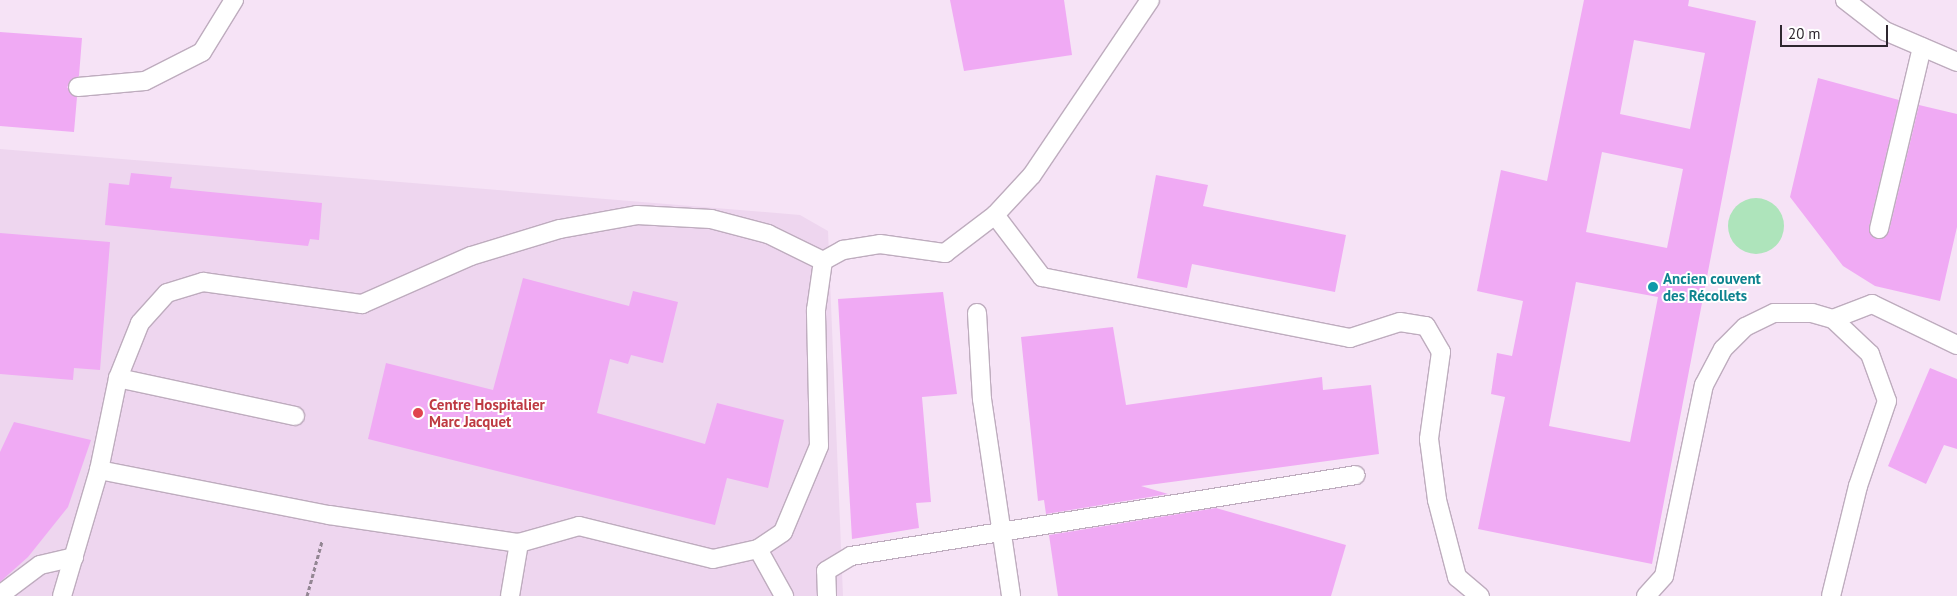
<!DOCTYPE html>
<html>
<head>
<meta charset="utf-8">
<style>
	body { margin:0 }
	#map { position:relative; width:1957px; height:596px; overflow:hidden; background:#f6e3f6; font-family:"PT Sans",sans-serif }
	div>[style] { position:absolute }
	.built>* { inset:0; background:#eed6ef }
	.green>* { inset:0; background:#aee4bb }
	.round { border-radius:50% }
	.building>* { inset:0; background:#f0aaf4 }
	.path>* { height:3px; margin-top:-1.5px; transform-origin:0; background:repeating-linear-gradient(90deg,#938693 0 4px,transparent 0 6.5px) }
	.roads { filter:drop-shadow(1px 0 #beacbe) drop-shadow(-1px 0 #beacbe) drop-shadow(0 1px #beacbe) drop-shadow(0 -1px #beacbe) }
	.service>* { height:18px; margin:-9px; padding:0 9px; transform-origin:9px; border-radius:9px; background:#fff }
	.dots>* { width:14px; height:14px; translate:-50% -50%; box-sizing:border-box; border:2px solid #fff; border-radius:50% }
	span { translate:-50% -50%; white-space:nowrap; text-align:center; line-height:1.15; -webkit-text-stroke:4px #fff; paint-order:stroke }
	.culture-label { font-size:15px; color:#0d838f; font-weight:700 }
	.left { translate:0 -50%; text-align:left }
	.health-label { font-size:15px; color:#be3a42; font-weight:700 }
	.scale { position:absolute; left:1780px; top:25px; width:108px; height:22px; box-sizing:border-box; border:2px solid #2e272f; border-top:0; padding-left:6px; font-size:15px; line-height:18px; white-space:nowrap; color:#2e272f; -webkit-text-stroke:4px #fff; paint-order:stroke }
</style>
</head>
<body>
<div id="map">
	<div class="built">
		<div style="clip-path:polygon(0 149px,800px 215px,828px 231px,843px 596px,0 596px)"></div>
	</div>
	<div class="green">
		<div class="round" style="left:1728px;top:198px;width:56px;height:56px"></div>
	</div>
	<div class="building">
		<div style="clip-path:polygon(950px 0,1064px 0,1072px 55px,964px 71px)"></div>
		<div style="clip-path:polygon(evenodd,1584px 0,1689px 0,1688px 6px,1756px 21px,1652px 564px,1478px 529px,1505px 397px,1491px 394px,1497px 353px,1512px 356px,1523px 301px,1477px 291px,1501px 170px,1547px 181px,1584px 0,1634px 40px,1705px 53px,1690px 129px,1620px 114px,1634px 40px,1584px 0,1602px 152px,1683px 169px,1667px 248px,1586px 232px,1602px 152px,1584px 0,1576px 282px,1658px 297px,1630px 442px,1549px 426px,1576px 282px)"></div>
		<div style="clip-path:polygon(0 32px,82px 38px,79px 76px,67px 87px,77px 97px,74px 132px,0 126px)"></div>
		<div style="clip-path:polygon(1818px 78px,1899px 100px,1869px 227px,1876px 239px,1889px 231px,1919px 105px,1957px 114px,1957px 227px,1940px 301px,1875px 286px,1843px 266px,1790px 197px)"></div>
		<div style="clip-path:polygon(131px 173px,172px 177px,170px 188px,322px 203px,319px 240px,310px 239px,308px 246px,105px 225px,109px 183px,129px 185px)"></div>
		<div style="clip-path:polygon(1156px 175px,1208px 185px,1203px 206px,1346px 235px,1335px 292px,1192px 264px,1187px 288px,1137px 278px)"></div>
		<div style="clip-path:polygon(0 233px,110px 242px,100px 370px,74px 368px,73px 380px,0 374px)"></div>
		<div style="clip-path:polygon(523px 278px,629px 306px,633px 291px,678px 302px,663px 363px,631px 355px,628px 364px,610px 359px,597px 413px,705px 444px,717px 403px,784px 420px,768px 488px,727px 478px,715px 525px,368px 439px,386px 363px,493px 390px)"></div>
		<div style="clip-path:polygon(943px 292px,957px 394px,922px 397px,931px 502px,916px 503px,919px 528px,852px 539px,838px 299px)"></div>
		<div style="clip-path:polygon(1113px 327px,1126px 405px,1322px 377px,1323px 390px,1371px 385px,1379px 454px,1141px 486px,1168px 494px,1046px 514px,1044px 500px,1038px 501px,1021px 337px)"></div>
		<div style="clip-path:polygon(1930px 368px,1957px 379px,1957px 449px,1944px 445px,1926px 484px,1888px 466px)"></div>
		<div style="clip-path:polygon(14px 422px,91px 440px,68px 507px,28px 557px,0 582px,0 452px)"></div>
		<div style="clip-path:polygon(1216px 508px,1346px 545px,1331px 596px,1058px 596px,1049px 535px)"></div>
	</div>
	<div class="path">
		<div style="left:307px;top:596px;width:57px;rotate:-74.7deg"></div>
	</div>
	<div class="roads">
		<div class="service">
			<div style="left:1845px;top:0;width:51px;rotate:37.8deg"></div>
			<div style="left:1885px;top:31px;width:78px;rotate:23.3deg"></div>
			<div style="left:78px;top:87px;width:67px;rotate:-5.1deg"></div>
			<div style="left:145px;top:81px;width:64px;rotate:-27deg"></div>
			<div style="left:202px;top:52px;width:61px;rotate:-58.4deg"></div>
			<div style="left:995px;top:215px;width:78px;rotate:52.8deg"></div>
			<div style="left:1042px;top:277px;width:314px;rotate:11.2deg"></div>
			<div style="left:1350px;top:338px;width:52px;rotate:-17.7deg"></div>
			<div style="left:1400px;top:322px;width:26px;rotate:9deg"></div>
			<div style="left:1426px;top:326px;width:30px;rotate:60deg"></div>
			<div style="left:1441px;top:352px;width:88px;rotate:97.9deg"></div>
			<div style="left:1429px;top:439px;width:62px;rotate:82.5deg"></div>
			<div style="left:1437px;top:500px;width:80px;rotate:75.4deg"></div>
			<div style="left:1457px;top:577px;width:30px;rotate:40deg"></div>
			<div style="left:1879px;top:229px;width:187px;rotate:-76.7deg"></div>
			<div style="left:823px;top:261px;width:23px;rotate:-29deg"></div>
			<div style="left:843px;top:250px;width:37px;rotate:-9deg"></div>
			<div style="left:880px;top:244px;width:66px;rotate:7.9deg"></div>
			<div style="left:945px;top:253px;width:63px;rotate:-37.2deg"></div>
			<div style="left:995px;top:215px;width:54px;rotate:-47.2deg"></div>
			<div style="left:1032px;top:175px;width:211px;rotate:-56deg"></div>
			<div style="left:977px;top:313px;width:86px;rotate:86.7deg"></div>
			<div style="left:982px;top:399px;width:199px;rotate:81.6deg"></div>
			<div style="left:1833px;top:319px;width:42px;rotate:-21deg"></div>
			<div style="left:1872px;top:304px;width:94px;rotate:25.8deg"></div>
			<div style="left:118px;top:378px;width:181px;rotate:12.1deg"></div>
			<div style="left:99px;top:470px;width:234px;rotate:11.1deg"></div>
			<div style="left:329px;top:515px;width:192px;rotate:8.4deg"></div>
			<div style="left:519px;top:543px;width:62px;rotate:-15.8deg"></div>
			<div style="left:579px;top:526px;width:138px;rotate:13.8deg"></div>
			<div style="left:713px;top:559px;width:46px;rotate:-12.5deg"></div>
			<div style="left:758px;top:549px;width:30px;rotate:-34deg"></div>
			<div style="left:783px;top:532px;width:93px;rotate:-67.3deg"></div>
			<div style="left:819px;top:446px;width:136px;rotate:-91.3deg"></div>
			<div style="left:816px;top:310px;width:49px;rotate:-81.9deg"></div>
			<div style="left:758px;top:549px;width:54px;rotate:61deg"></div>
			<div style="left:0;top:595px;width:50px;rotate:-36.9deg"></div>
			<div style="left:40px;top:565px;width:35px;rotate:-13deg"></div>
			<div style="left:62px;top:596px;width:131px;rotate:-73.6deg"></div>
			<div style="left:99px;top:470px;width:94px;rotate:-78.3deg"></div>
			<div style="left:118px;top:378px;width:59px;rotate:-68.2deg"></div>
			<div style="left:140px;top:323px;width:40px;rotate:-48deg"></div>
			<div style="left:167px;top:293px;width:38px;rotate:-17deg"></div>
			<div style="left:203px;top:282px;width:161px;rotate:7.9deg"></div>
			<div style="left:362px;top:304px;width:119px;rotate:-23.8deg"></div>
			<div style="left:471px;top:256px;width:93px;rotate:-16.9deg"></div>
			<div style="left:560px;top:229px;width:78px;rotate:-10.3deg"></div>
			<div style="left:637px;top:215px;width:74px;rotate:3.1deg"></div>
			<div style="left:711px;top:219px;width:59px;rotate:14.7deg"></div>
			<div style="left:768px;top:234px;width:61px;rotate:26.1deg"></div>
			<div style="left:510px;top:596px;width:54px;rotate:-80.4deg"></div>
			<div style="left:827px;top:596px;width:25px;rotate:-92deg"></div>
			<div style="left:826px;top:571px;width:29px;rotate:-31deg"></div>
			<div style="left:851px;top:556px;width:511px;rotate:-9.11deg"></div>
			<div style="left:1646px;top:596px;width:27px;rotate:-48deg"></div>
			<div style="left:1664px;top:576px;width:195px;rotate:-78.2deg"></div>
			<div style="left:1704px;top:385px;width:41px;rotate:-62.2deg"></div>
			<div style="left:1723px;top:349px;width:31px;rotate:-45deg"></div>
			<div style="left:1745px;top:327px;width:32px;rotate:-26deg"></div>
			<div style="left:1774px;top:313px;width:38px"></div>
			<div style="left:1812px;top:313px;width:22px;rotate:16deg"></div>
			<div style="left:1833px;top:319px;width:51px;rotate:43.4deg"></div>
			<div style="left:1870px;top:354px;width:50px;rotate:70.1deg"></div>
			<div style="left:1887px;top:401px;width:90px;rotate:108.8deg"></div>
			<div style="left:1858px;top:486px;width:113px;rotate:103.8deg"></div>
		</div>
	</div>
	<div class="dots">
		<div style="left:1653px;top:287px;background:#0f9aa8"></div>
		<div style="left:418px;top:413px;background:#e0444e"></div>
	</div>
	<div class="culture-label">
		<span class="left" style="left:1663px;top:287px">Ancien couvent<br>des Récollets</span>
	</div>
	<div class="health-label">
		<span class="left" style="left:429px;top:413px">Centre Hospitalier<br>Marc Jacquet</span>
	</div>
	<div class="scale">20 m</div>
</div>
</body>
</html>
